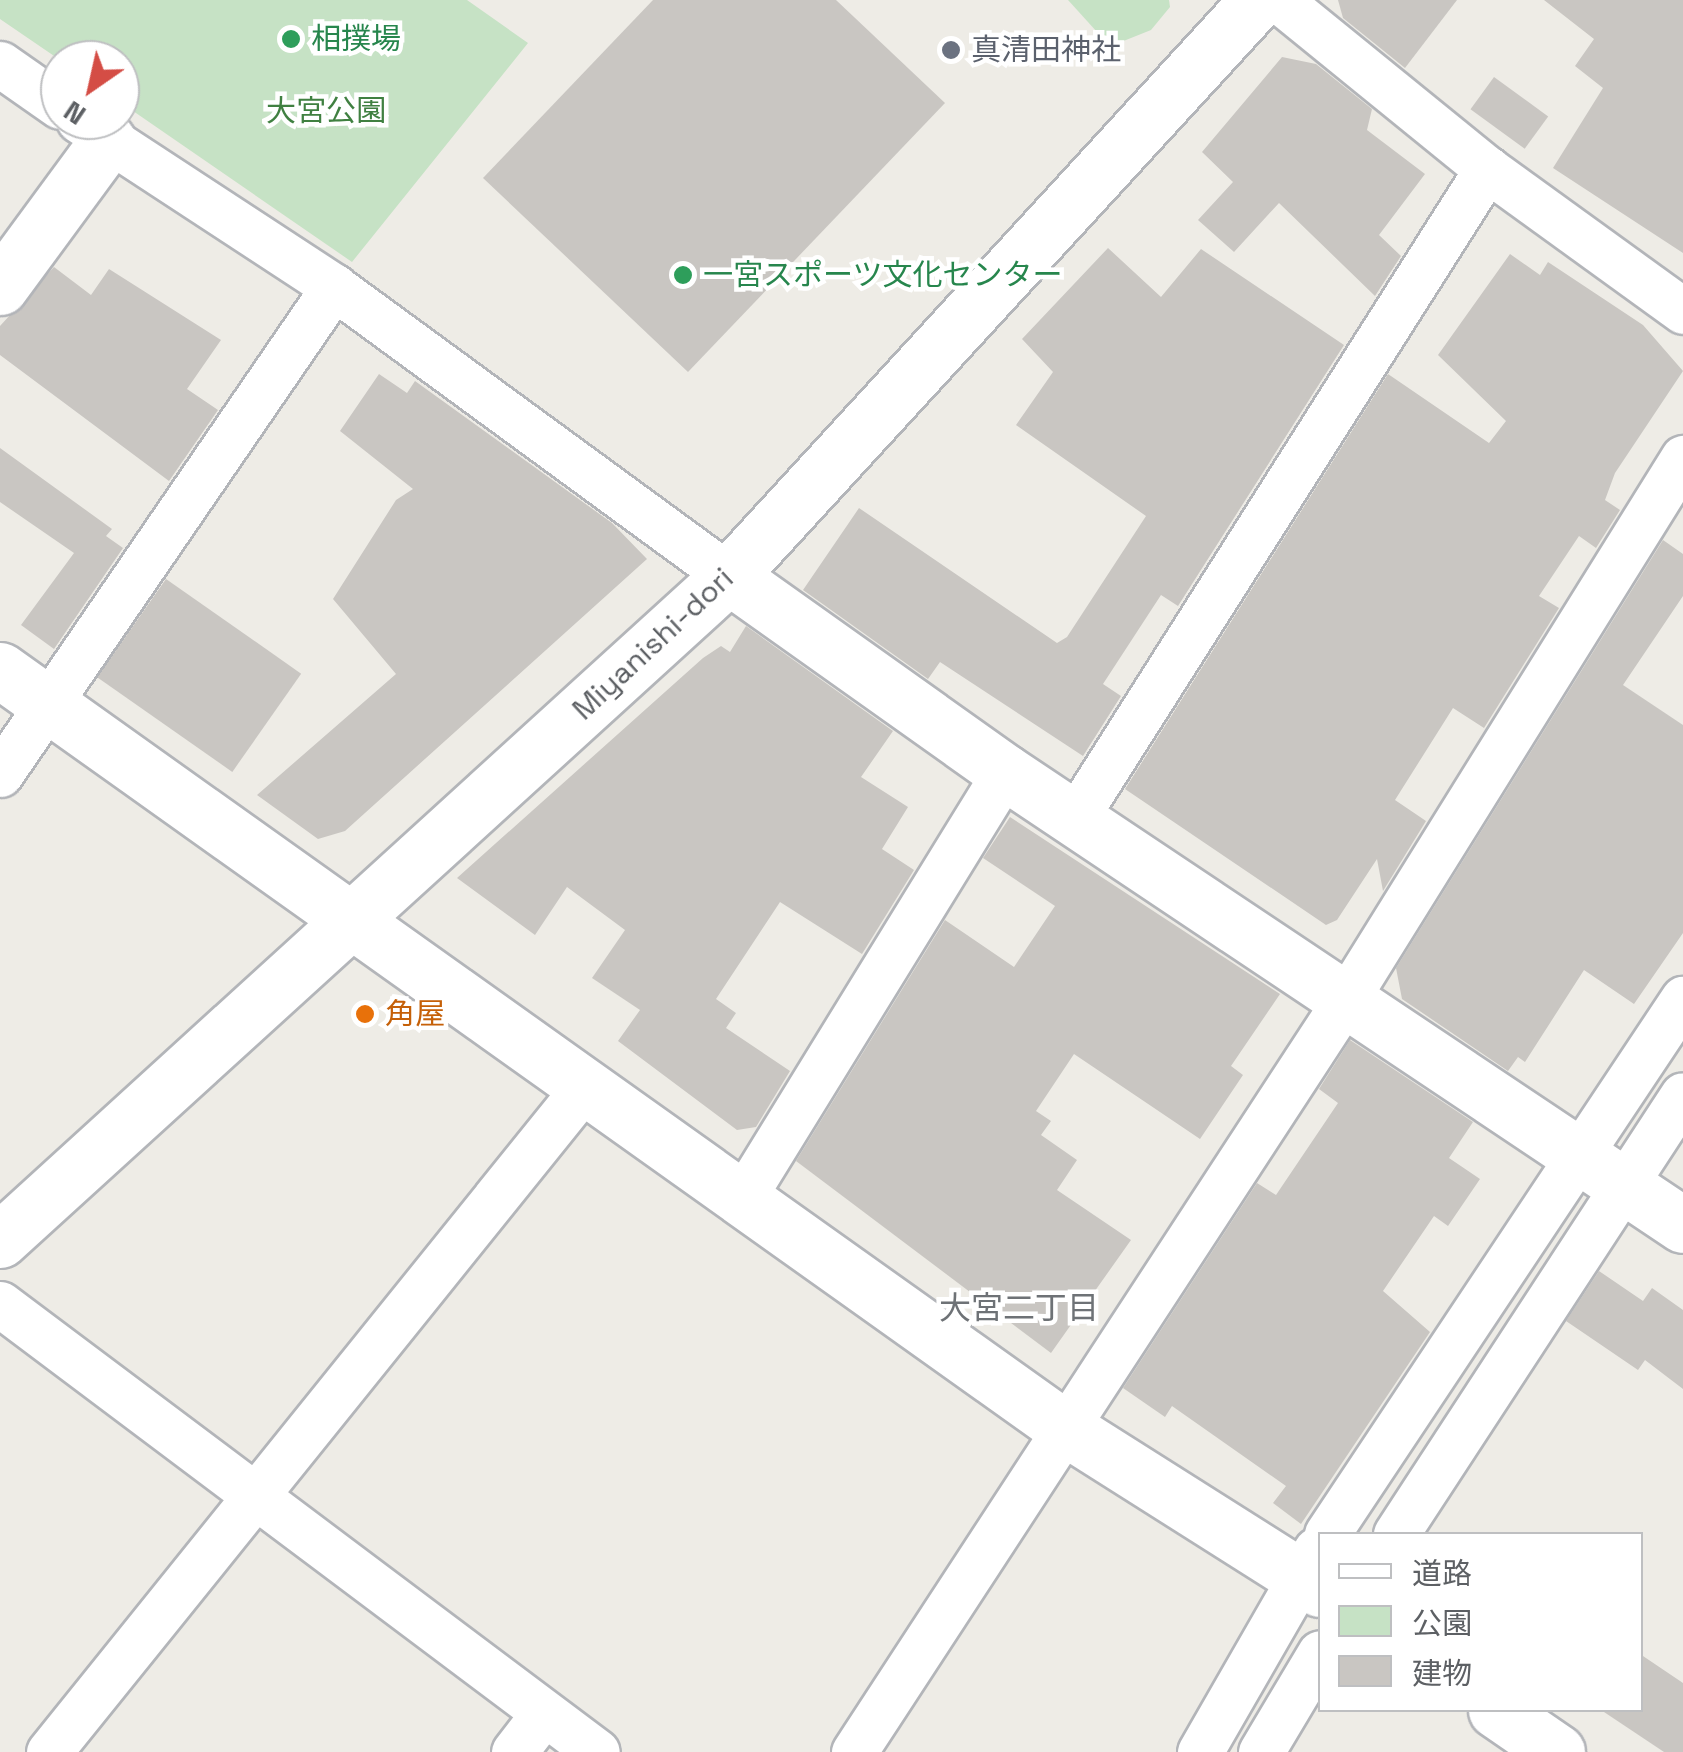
<!DOCTYPE html>
<html>
<head>
<meta charset="utf-8">
<style>
	body { margin:0 }
	#map { position:relative; width:1683px; height:1752px; overflow:hidden; background:#eeece6; font-family:"Space Grotesk","Noto Sans JP",sans-serif }
	div>[style] { position:absolute }
	.green>* { inset:0; background:#c6e2c5 }
	.building>* { inset:0; background:#c9c6c2; transform-origin:0 0 }
	.roads { filter:drop-shadow(2px 0 #b3b5b9) drop-shadow(-2px 0 #b3b5b9) drop-shadow(0 2px #b3b5b9) drop-shadow(0 -2px #b3b5b9) }
	.minor>* { height:45px; margin:-22.5px; padding:0 22.5px; transform-origin:22.5px; border-radius:22.5px; background:#fff }
	.tertiary>* { height:55px; margin:-27.5px; padding:0 27.5px; transform-origin:27.5px; border-radius:27.5px; background:#fff }
	.dots>* { width:28px; height:28px; translate:-50% -50%; box-sizing:border-box; border:5px solid #fff; border-radius:50% }
	span { translate:-50% -50%; white-space:nowrap; text-align:center; line-height:1.15; -webkit-text-stroke:9px #fff; paint-order:stroke }
	.leisure-label { font-size:30px; color:#27864d }
	.left { translate:0 -50%; text-align:left }
	.worship-label { font-size:30px; color:#5b616d }
	.park-label { font-size:30px; color:#408041 }
	.street-label { font-size:30px; color:#5d6064 }
	.food-label { font-size:30px; color:#c56008 }
	.neighbourhood-label { font-size:32px; color:#6e7276 }
	.legend { position:absolute; left:1318px; top:1532px; width:325px; height:180px; box-sizing:border-box; background:#fff; border:2px solid #bebfc1; margin:0; padding:12px 18px; list-style:none; font-size:30px; color:#5d6064 }
	.legend li { display:flex; align-items:center; gap:20px; height:50px }
	.legend b { width:50px; border:2px solid #bebfc1 }
	.north { position:absolute; left:40px; top:40px; width:100px; height:100px; box-sizing:border-box; background:#fff; border:2px solid #bebfc1; border-radius:50%; rotate:214deg; font-size:28px; font-weight:700; line-height:40px; text-align:center; color:#5d6064 }
	.north::after { content:''; display:block; margin:auto; width:35px; height:45px; background:#d44d45; clip-path:polygon(50% 0,100% 100%,50% 72%,0 100%) }
</style>
</head>
<body>
<div id="map">
	<div class="green">
		<div style="clip-path:polygon(0 0,467px 0,528px 43px,352px 262px,120px 102px,120px 60px,60px 60px,0 19px)"></div>
		<div style="clip-path:polygon(1068px 0,1169px 0,1170px 7px,1151px 30px,1121px 42px,1097px 32px)"></div>
	</div>
	<div class="building">
		<div style="clip-path:polygon(653px 0,836px 0,945px 103px,688px 372px,483px 178px)"></div>
		<div style="clip-path:polygon(1338px 0,1457px 0,1405px 68px,1343px 18px)"></div>
		<div style="clip-path:polygon(1544px 0,1683px 0,1683px 253px,1553px 168px,1603px 88px,1575px 66px,1594px 39px)"></div>
		<div style="clip-path:polygon(1282px 57px,1316px 64px,1372px 109px,1367px 130px,1425px 174px,1379px 235px,1401px 256px,1375px 296px,1279px 203px,1234px 252px,1198px 220px,1233px 182px,1202px 152px)"></div>
		<div style="left:1494px;top:77px;width:67px;height:40px;rotate:36deg"></div>
		<div style="clip-path:polygon(1108px 248px,1161px 297px,1201px 249px,1344px 345px,1178px 606px,1161px 595px,1103px 684px,1121px 696px,1083px 756px,940px 662px,928px 679px,803px 590px,859px 508px,1057px 643px,1067px 637px,1146px 516px,1016px 425px,1053px 372px,1022px 339px)"></div>
		<div style="clip-path:polygon(1510px 254px,1540px 275px,1548px 262px,1643px 325px,1683px 371px,1615px 473px,1605px 500px,1620px 510px,1596px 548px,1579px 536px,1539px 596px,1559px 608px,1484px 728px,1453px 708px,1395px 800px,1426px 821px,1383px 891px,1377px 859px,1337px 920px,1326px 925px,1125px 789px,1388px 374px,1489px 443px,1506px 421px,1438px 355px)"></div>
		<div style="clip-path:polygon(54px 267px,91px 295px,109px 269px,221px 340px,187px 389px,218px 410px,169px 481px,0 355px,0 326px)"></div>
		<div style="clip-path:polygon(379px 374px,407px 393px,415px 381px,612px 523px,647px 559px,345px 831px,318px 839px,257px 795px,396px 674px,333px 599px,396px 500px,413px 489px,340px 431px)"></div>
		<div style="clip-path:polygon(0 448px,112px 529px,106px 536px,123px 548px,54px 649px,21px 625px,74px 553px,0 502px)"></div>
		<div style="clip-path:polygon(1663px 540px,1683px 554px,1683px 596px,1623px 685px,1683px 725px,1683px 933px,1634px 1004px,1584px 970px,1525px 1062px,1518px 1057px,1508px 1071px,1402px 999px,1396px 968px)"></div>
		<div style="left:166px;top:579px;width:165px;height:120px;rotate:35deg"></div>
		<div style="clip-path:polygon(746px 626px,893px 731px,861px 777px,908px 807px,882px 849px,914px 870px,862px 954px,780px 902px,716px 999px,736px 1013px,726px 1028px,790px 1071px,756px 1127px,737px 1130px,618px 1041px,640px 1010px,592px 978px,625px 930px,567px 887px,535px 935px,457px 878px,703px 658px,721px 646px,730px 652px)"></div>
		<div style="clip-path:polygon(1010px 817px,1280px 994px,1231px 1066px,1243px 1075px,1200px 1139px,1074px 1054px,1036px 1111px,1051px 1121px,1041px 1135px,1077px 1160px,1057px 1190px,1131px 1240px,1051px 1353px,796px 1161px,945px 920px,1014px 967px,1055px 906px,983px 858px)"></div>
		<div style="clip-path:polygon(1350px 1040px,1473px 1122px,1449px 1158px,1480px 1179px,1448px 1226px,1434px 1216px,1383px 1291px,1430px 1332px,1301px 1524px,1273px 1503px,1286px 1486px,1172px 1406px,1165px 1417px,1123px 1388px,1257px 1183px,1276px 1195px,1338px 1103px,1319px 1089px)"></div>
		<div style="clip-path:polygon(1599px 1271px,1643px 1301px,1652px 1288px,1683px 1310px,1683px 1389px,1645px 1360px,1638px 1370px,1566px 1321px)"></div>
		<div style="clip-path:polygon(1640px 1654px,1683px 1683px,1683px 1752px,1664px 1752px,1601px 1710px,1640px 1710px)"></div>
	</div>
	<div class="roads">
		<div class="minor">
			<div style="left:1279px;top:0;width:268px;rotate:39.1deg"></div>
			<div style="left:1487px;top:169px;width:242px;rotate:35.9deg"></div>
			<div style="left:0;top:64px;width:73px;rotate:35deg"></div>
			<div style="left:79px;top:120px;width:305px;rotate:33.2deg"></div>
			<div style="left:334px;top:287px;width:489px;rotate:36.2deg"></div>
			<div style="left:0;top:774px;width:591px;rotate:-55.56deg"></div>
			<div style="left:1075px;top:818px;width:769px;rotate:-57.59deg"></div>
			<div style="left:742px;top:1199px;width:501px;rotate:-58.37deg"></div>
			<div style="left:0;top:1304px;width:746px;rotate:36.89deg"></div>
			<div style="left:1327px;top:1534px;width:643px;rotate:-56.36deg"></div>
			<div style="left:1396px;top:1534px;width:524px;rotate:-56.83deg"></div>
			<div style="left:49px;top:1752px;width:851px;rotate:-51.15deg"></div>
			<div style="left:514px;top:1752px;width:49px;rotate:-52.4deg"></div>
			<div style="left:854px;top:1752px;width:903px;rotate:-56.84deg"></div>
			<div style="left:1348px;top:996px;width:634px;rotate:-58.09deg"></div>
			<div style="left:1200px;top:1752px;width:233px;rotate:-60.1deg"></div>
			<div style="left:1261px;top:1752px;width:115px;rotate:-59.2deg"></div>
		</div>
		<div class="tertiary">
			<div style="left:0;top:287px;width:182px;rotate:-53.7deg"></div>
			<div style="left:729px;top:576px;width:339px;rotate:35.4deg"></div>
			<div style="left:1005px;top:772px;width:815px;rotate:33.75deg"></div>
			<div style="left:0;top:670px;width:1304px;rotate:35.45deg"></div>
			<div style="left:1062px;top:1426px;width:305px;rotate:32.3deg"></div>
			<div style="left:0;top:1240px;width:986px;rotate:-42.33deg"></div>
			<div style="left:729px;top:576px;width:782px;rotate:-47.44deg"></div>
			<div style="left:1496px;top:1710px;width:74px;rotate:34.5deg"></div>
		</div>
	</div>
	<div class="dots">
		<div style="left:291px;top:39px;background:#2e9e5b"></div>
		<div style="left:951px;top:50px;background:#6b7280"></div>
		<div style="left:683px;top:275px;background:#2e9e5b"></div>
		<div style="left:365px;top:1014px;background:#e8710a"></div>
	</div>
	<div class="leisure-label">
		<span class="left" style="left:311px;top:39px">相撲場</span>
		<span class="left" style="left:703px;top:275px">一宮スポーツ文化センター</span>
	</div>
	<div class="worship-label">
		<span class="left" style="left:971px;top:50px">真清田神社</span>
	</div>
	<div class="park-label">
		<span style="left:326px;top:111px">大宮公園</span>
	</div>
	<div class="street-label">
		<span style="left:653px;top:644px;rotate:-43deg">Miyanishi-dori</span>
	</div>
	<div class="food-label">
		<span class="left" style="left:385px;top:1014px">角屋</span>
	</div>
	<div class="neighbourhood-label">
		<span style="left:1019px;top:1308px">大宮二丁目</span>
	</div>
	<ul class="legend">
	<li><b style="height:12px;background:#fff"></b>道路</li>
	<li><b style="height:28px;background:#c6e2c5"></b>公園</li>
	<li><b style="height:28px;background:#c9c6c2"></b>建物</li>
	</ul>
	<div class="north">N</div>
</div>
</body>
</html>
